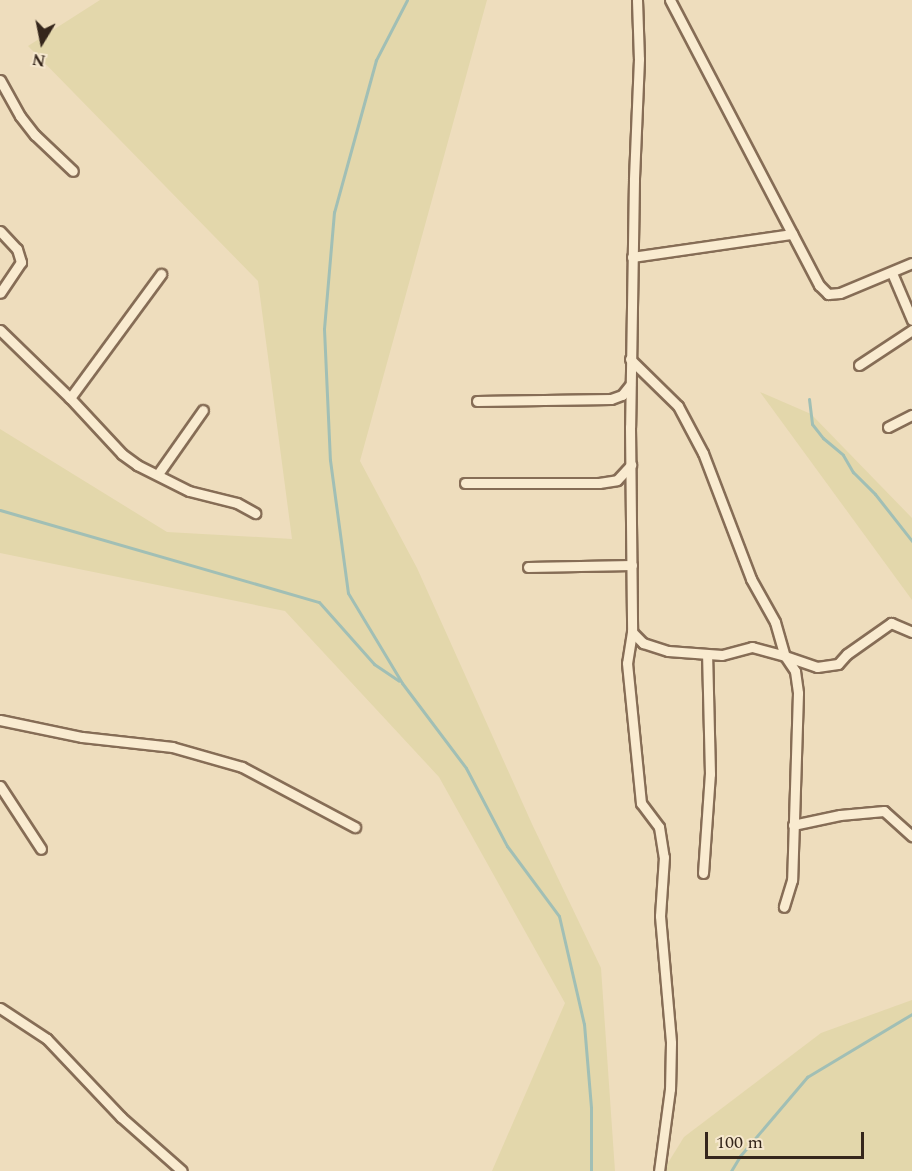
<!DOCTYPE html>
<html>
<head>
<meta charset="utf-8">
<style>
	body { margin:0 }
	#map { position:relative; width:912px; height:1171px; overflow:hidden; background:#eeddbd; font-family:Spectral,serif }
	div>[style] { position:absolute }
	.farmland>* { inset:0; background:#e3d7ab }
	.stream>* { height:3px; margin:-1.5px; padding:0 1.5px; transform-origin:1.5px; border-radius:1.5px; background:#a1bfb5 }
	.roads { filter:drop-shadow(2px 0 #866d56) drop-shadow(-2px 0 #866d56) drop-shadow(0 2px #866d56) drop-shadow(0 -2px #866d56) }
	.minor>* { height:9px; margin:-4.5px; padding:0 4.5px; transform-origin:4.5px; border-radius:4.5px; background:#f9ebd0 }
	span { translate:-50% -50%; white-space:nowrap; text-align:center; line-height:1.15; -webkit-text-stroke:6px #f5e7cd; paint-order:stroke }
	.north { position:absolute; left:12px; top:12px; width:60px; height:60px; -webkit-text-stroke:4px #f5e7cd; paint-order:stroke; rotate:190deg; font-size:16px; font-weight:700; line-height:24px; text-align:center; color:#35261b }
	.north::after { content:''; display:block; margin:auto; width:21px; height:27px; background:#35261b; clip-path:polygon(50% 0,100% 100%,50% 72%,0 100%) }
	.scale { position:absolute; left:705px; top:1132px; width:159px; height:27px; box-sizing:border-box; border:3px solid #35261b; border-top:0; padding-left:8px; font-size:18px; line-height:21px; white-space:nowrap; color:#35261b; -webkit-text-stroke:4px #f5e7cd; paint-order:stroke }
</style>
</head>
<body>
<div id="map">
	<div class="farmland">
		<div style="clip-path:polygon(100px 0,487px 0,360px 461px,417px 568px,532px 824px,601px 968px,615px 1171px,492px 1171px,565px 1003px,439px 777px,285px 611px,0 553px,0 429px,167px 532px,292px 539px,258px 281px,28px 46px)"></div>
		<div style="clip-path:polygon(760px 392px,811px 414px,912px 518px,912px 600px)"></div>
		<div style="clip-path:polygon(912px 1000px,912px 1171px,663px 1171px,684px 1137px,821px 1033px)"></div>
	</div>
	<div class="stream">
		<div style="left:407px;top:0;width:68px;rotate:117.3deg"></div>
		<div style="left:376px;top:60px;width:158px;rotate:105.4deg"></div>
		<div style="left:334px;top:212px;width:117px;rotate:94.9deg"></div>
		<div style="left:324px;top:329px;width:131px;rotate:87.4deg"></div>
		<div style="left:330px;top:460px;width:134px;rotate:82.3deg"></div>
		<div style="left:348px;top:593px;width:105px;rotate:59deg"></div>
		<div style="left:402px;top:683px;width:106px;rotate:53deg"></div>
		<div style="left:466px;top:768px;width:88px;rotate:62.3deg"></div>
		<div style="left:507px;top:846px;width:87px;rotate:53.4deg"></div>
		<div style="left:559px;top:916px;width:111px;rotate:77deg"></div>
		<div style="left:584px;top:1024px;width:84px;rotate:85.2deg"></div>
		<div style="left:591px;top:1108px;width:63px;rotate:90deg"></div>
		<div style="left:809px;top:399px;width:25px;rotate:83deg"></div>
		<div style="left:812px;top:424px;width:18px;rotate:52deg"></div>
		<div style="left:823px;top:438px;width:26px;rotate:40deg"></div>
		<div style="left:843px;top:455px;width:20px;rotate:60deg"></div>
		<div style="left:853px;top:472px;width:31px;rotate:45deg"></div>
		<div style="left:875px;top:494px;width:60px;rotate:51.8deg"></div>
		<div style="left:0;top:510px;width:332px;rotate:16.1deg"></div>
		<div style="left:319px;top:602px;width:83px;rotate:48.4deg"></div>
		<div style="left:374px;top:664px;width:30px;rotate:34deg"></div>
		<div style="left:731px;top:1171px;width:17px;rotate:-59deg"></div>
		<div style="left:740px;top:1156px;width:104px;rotate:-49.7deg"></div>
		<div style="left:807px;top:1077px;width:122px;rotate:-31deg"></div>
	</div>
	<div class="roads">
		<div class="minor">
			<div style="left:637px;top:0;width:59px;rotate:88.1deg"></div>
			<div style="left:639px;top:59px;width:121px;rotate:92.4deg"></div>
			<div style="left:634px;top:180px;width:247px;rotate:90.9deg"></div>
			<div style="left:630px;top:427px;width:205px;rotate:89.4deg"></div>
			<div style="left:632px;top:632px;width:31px;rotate:99deg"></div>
			<div style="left:627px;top:663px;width:141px;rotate:84.3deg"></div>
			<div style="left:641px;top:803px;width:30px;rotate:53deg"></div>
			<div style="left:659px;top:827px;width:30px;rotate:81deg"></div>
			<div style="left:664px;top:857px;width:59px;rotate:93.9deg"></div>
			<div style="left:660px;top:916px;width:127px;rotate:85deg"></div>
			<div style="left:671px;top:1043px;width:46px;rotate:91.2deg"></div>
			<div style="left:670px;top:1089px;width:83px;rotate:97.6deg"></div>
			<div style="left:670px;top:0;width:322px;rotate:62.4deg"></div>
			<div style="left:819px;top:285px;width:13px;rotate:45deg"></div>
			<div style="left:828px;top:294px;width:12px;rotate:-5deg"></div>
			<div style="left:840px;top:293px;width:78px;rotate:-22.6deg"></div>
			<div style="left:0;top:80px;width:41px;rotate:60.9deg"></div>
			<div style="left:20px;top:116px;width:24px;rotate:52deg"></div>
			<div style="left:35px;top:135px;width:52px;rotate:43.5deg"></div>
			<div style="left:0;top:231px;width:25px;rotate:47deg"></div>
			<div style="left:17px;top:249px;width:14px;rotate:73deg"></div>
			<div style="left:21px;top:262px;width:37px;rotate:124deg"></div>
			<div style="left:632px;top:257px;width:162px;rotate:-8.2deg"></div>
			<div style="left:892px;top:273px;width:51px;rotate:66.9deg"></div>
			<div style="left:0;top:330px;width:98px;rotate:44.2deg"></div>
			<div style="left:70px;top:398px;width:76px;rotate:47.1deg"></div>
			<div style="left:122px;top:454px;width:19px;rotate:36deg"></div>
			<div style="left:137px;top:465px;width:58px;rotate:26.6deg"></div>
			<div style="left:189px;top:491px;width:49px;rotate:14deg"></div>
			<div style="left:237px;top:503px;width:21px;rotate:29deg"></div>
			<div style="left:630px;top:359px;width:67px;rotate:44.4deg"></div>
			<div style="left:678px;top:406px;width:53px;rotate:62deg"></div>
			<div style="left:703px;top:453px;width:135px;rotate:69.1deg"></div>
			<div style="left:751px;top:579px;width:49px;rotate:60.8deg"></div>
			<div style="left:775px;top:622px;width:35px;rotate:74deg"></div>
			<div style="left:785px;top:656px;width:34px;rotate:19deg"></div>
			<div style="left:817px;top:667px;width:21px;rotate:-8deg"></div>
			<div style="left:838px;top:664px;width:13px;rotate:-48deg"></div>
			<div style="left:847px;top:654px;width:54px;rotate:-35.2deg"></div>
			<div style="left:891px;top:623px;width:23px;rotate:23deg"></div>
			<div style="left:859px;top:365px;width:64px;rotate:-33.4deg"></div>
			<div style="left:70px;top:398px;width:154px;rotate:-53.7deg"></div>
			<div style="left:477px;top:401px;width:134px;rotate:-0.9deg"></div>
			<div style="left:611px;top:399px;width:12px;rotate:-20deg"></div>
			<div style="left:622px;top:395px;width:13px;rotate:-51deg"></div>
			<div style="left:888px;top:427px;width:27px;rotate:-27deg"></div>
			<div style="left:158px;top:474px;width:78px;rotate:-54.9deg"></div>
			<div style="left:465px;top:483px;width:134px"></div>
			<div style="left:599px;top:483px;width:18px;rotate:-9deg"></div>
			<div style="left:617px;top:480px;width:21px;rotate:-47deg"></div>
			<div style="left:528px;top:567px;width:104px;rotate:-1.1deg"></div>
			<div style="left:632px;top:632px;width:16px;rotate:45deg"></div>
			<div style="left:643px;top:643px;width:26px;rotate:18deg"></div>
			<div style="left:668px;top:651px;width:54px;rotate:4.2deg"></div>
			<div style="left:722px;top:655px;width:31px;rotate:-15deg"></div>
			<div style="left:752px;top:647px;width:34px;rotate:15deg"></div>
			<div style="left:785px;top:656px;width:18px;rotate:56deg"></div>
			<div style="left:795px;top:671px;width:22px;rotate:82deg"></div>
			<div style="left:798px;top:693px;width:187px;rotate:91.8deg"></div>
			<div style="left:792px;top:880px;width:28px;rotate:107deg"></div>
			<div style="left:0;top:720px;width:84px;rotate:11.7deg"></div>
			<div style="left:82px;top:737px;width:91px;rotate:6.3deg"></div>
			<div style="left:172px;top:747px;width:73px;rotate:15.9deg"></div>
			<div style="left:242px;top:767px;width:128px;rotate:28deg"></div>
			<div style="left:0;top:786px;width:75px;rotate:56.9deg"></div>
			<div style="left:793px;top:825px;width:48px;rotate:-12deg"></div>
			<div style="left:840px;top:815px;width:44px;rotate:-5.2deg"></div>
			<div style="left:884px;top:811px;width:38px;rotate:42deg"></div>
			<div style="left:703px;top:873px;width:99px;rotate:-86deg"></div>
			<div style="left:710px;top:774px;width:119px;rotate:-91.4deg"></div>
			<div style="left:0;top:1008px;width:56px;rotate:33.4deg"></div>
			<div style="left:47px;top:1039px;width:108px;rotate:46.5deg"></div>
			<div style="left:121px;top:1117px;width:81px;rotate:41.5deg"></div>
		</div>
	</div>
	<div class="north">N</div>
	<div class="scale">100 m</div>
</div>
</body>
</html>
